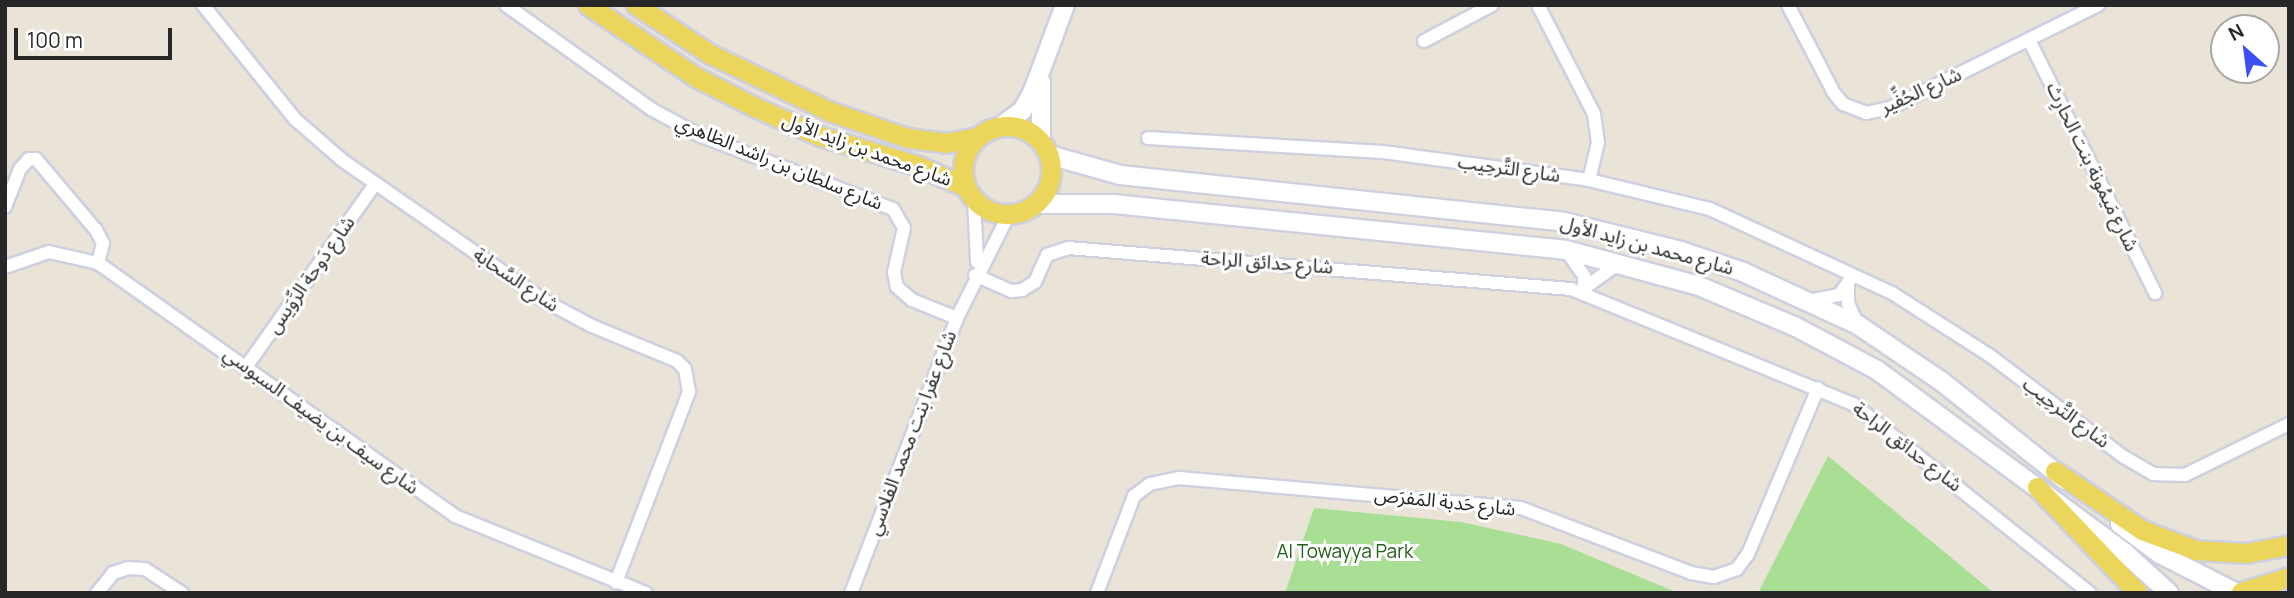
<!DOCTYPE html>
<html>
<head>
<meta charset="utf-8">
<style>
	body { margin:0 }
	#map { position:relative; width:2294px; height:598px; overflow:hidden; background:#e9e3d8; font-family:Manrope,"Noto Sans Arabic",sans-serif }
	div>[style] { position:absolute }
	.green>* { inset:0; background:#a9df95 }
	.roads { filter:drop-shadow(2px 0 #ced0e0) drop-shadow(-2px 0 #ced0e0) drop-shadow(0 2px #ced0e0) drop-shadow(0 -2px #ced0e0) }
	.street>* { height:12px; margin:-6px; padding:0 6px; transform-origin:6px; border-radius:6px; background:#fff }
	.secondary>* { height:18px; margin:-9px; padding:0 9px; transform-origin:9px; border-radius:9px; background:#fff }
	.primary>* { height:19px; margin:-9.5px; padding:0 9.5px; transform-origin:9.5px; border-radius:9.5px; background:#ebd55b }
	.primary>.ring { margin:-9.5px; padding:0; box-sizing:content-box; background:none; border:19px solid #ebd55b; border-radius:50% }
	span { translate:-50% -50%; white-space:nowrap; text-align:center; line-height:1.15; -webkit-text-stroke:6px #fff; paint-order:stroke }
	.street-label { font-size:19px; color:#272727 }
	.park-label { font-size:19px; color:#24601b }
	.frame { position:absolute; inset:0; border:7px solid #272727; pointer-events:none }
	.north { position:absolute; left:2210px; top:14px; width:70px; height:70px; box-sizing:border-box; background:#fff; border:2px solid #a9a9a9; border-radius:50%; rotate:332deg; font-size:19px; font-weight:700; line-height:28px; text-align:center; color:#272727 }
	.north::after { content:''; display:block; margin:auto; width:24px; height:32px; background:#3b4ff4; clip-path:polygon(50% 0,100% 100%,50% 72%,0 100%) }
	.scale { position:absolute; left:14px; top:28px; width:158px; height:32px; box-sizing:border-box; border:4px solid #272727; border-top:0; padding-left:9px; font-size:21px; line-height:24px; white-space:nowrap; color:#272727; -webkit-text-stroke:5px #fff; paint-order:stroke }
</style>
</head>
<body>
<div id="map">
	<div class="green">
		<div style="clip-path:polygon(1828px 456px,1994px 593px,1758px 593px)"></div>
		<div style="clip-path:polygon(1314px 508px,1461px 522px,1561px 544px,1678px 593px,1285px 593px)"></div>
	</div>
	<div class="roads">
		<div class="street">
			<div style="left:203px;top:5px;width:146px;rotate:51.1deg"></div>
			<div style="left:295px;top:119px;width:62px;rotate:41.1deg"></div>
			<div style="left:342px;top:160px;width:247px;rotate:34.8deg"></div>
			<div style="left:545px;top:301px;width:53px;rotate:28deg"></div>
			<div style="left:592px;top:326px;width:92px;rotate:22.4deg"></div>
			<div style="left:677px;top:361px;width:11px;rotate:45deg"></div>
			<div style="left:685px;top:369px;width:23px;rotate:80deg"></div>
			<div style="left:689px;top:392px;width:204px;rotate:111deg"></div>
			<div style="left:506px;top:5px;width:178px;rotate:35.6deg"></div>
			<div style="left:651px;top:109px;width:57px;rotate:28.4deg"></div>
			<div style="left:701px;top:136px;width:205px;rotate:20.8deg"></div>
			<div style="left:893px;top:209px;width:22px;rotate:60deg"></div>
			<div style="left:904px;top:228px;width:45px;rotate:102.8deg"></div>
			<div style="left:894px;top:272px;width:15px;rotate:79deg"></div>
			<div style="left:897px;top:287px;width:20px;rotate:41deg"></div>
			<div style="left:912px;top:300px;width:48px;rotate:21.8deg"></div>
			<div style="left:1538px;top:5px;width:123px;rotate:62.8deg"></div>
			<div style="left:1594px;top:114px;width:28px;rotate:82deg"></div>
			<div style="left:1598px;top:142px;width:39px;rotate:103deg"></div>
			<div style="left:1788px;top:5px;width:99px;rotate:62.4deg"></div>
			<div style="left:1834px;top:93px;width:14px;rotate:51deg"></div>
			<div style="left:1843px;top:104px;width:25px;rotate:21deg"></div>
			<div style="left:1866px;top:113px;width:25px;rotate:-12deg"></div>
			<div style="left:1890px;top:108px;width:232px;rotate:-26.3deg"></div>
			<div style="left:2029px;top:40px;width:283px;rotate:63.5deg"></div>
			<div style="left:1424px;top:41px;width:77px;rotate:-27.9deg"></div>
			<div style="left:1148px;top:138px;width:235px;rotate:3.4deg"></div>
			<div style="left:1383px;top:152px;width:208px;rotate:7.7deg"></div>
			<div style="left:1589px;top:180px;width:124px;rotate:13.5deg"></div>
			<div style="left:1710px;top:209px;width:200px;rotate:24.8deg"></div>
			<div style="left:1892px;top:293px;width:115px;rotate:32.6deg"></div>
			<div style="left:1989px;top:355px;width:169px;rotate:37.1deg"></div>
			<div style="left:2124px;top:457px;width:34px;rotate:30deg"></div>
			<div style="left:2153px;top:474px;width:32px;rotate:2deg"></div>
			<div style="left:2185px;top:475px;width:116px;rotate:-26.1deg"></div>
			<div style="left:974px;top:200px;width:62px;rotate:87.2deg"></div>
			<div style="left:5px;top:207px;width:41px;rotate:-68.5deg"></div>
			<div style="left:20px;top:169px;width:13px;rotate:-48deg"></div>
			<div style="left:29px;top:159px;width:7px"></div>
			<div style="left:36px;top:159px;width:93px;rotate:49.8deg"></div>
			<div style="left:96px;top:230px;width:15px;rotate:62deg"></div>
			<div style="left:103px;top:243px;width:21px;rotate:104deg"></div>
			<div style="left:1566px;top:250px;width:32px;rotate:55deg"></div>
			<div style="left:1584px;top:276px;width:17px;rotate:90deg"></div>
			<div style="left:5px;top:267px;width:46px;rotate:-18.8deg"></div>
			<div style="left:49px;top:252px;width:50px;rotate:12.7deg"></div>
			<div style="left:98px;top:263px;width:438px;rotate:35.3deg"></div>
			<div style="left:455px;top:516px;width:206px;rotate:22deg"></div>
			<div style="left:975px;top:275px;width:39px;rotate:24deg"></div>
			<div style="left:1011px;top:291px;width:11px;rotate:-5deg"></div>
			<div style="left:1022px;top:290px;width:15px;rotate:-32deg"></div>
			<div style="left:1035px;top:282px;width:30px;rotate:-66deg"></div>
			<div style="left:1047px;top:255px;width:22px;rotate:-18deg"></div>
			<div style="left:1068px;top:248px;width:505px;rotate:4.66deg"></div>
			<div style="left:1571px;top:289px;width:305px;rotate:22.2deg"></div>
			<div style="left:1853px;top:404px;width:303px;rotate:38.6deg"></div>
			<div style="left:1848px;top:286px;width:17px;rotate:90deg"></div>
			<div style="left:1848px;top:303px;width:24px;rotate:66deg"></div>
			<div style="left:1586px;top:287px;width:41px;rotate:-36deg"></div>
			<div style="left:1808px;top:301px;width:32px;rotate:-11deg"></div>
			<div style="left:1839px;top:295px;width:24px;rotate:-54deg"></div>
			<div style="left:246px;top:367px;width:225px;rotate:-54.8deg"></div>
			<div style="left:97px;top:593px;width:26px;rotate:-51deg"></div>
			<div style="left:113px;top:573px;width:16px;rotate:-18deg"></div>
			<div style="left:128px;top:568px;width:17px;rotate:3deg"></div>
			<div style="left:145px;top:569px;width:44px;rotate:33deg"></div>
			<div style="left:851px;top:593px;width:295px;rotate:-68.9deg"></div>
			<div style="left:957px;top:318px;width:116px;rotate:-63.4deg"></div>
			<div style="left:1097px;top:593px;width:104px;rotate:-69.1deg"></div>
			<div style="left:1134px;top:496px;width:20px;rotate:-37deg"></div>
			<div style="left:1150px;top:484px;width:30px;rotate:-12deg"></div>
			<div style="left:1179px;top:478px;width:343px;rotate:5deg"></div>
			<div style="left:1521px;top:508px;width:182px;rotate:20.9deg"></div>
			<div style="left:1691px;top:573px;width:23px;rotate:10deg"></div>
			<div style="left:1714px;top:577px;width:24px;rotate:-19deg"></div>
			<div style="left:1737px;top:569px;width:19px;rotate:-54deg"></div>
			<div style="left:1748px;top:554px;width:180px;rotate:-67.1deg"></div>
		</div>
		<div class="secondary">
			<div style="left:1041px;top:82px;width:60px;rotate:90deg"></div>
			<div style="left:1001px;top:126px;width:26px;rotate:-36deg"></div>
			<div style="left:1022px;top:111px;width:23px;rotate:-61deg"></div>
			<div style="left:1033px;top:91px;width:92px;rotate:-69.6deg"></div>
			<div style="left:1049px;top:155px;width:74px;rotate:15.7deg"></div>
			<div style="left:1120px;top:175px;width:446px;rotate:6deg"></div>
			<div style="left:1564px;top:222px;width:121px;rotate:13.9deg"></div>
			<div style="left:1681px;top:251px;width:65px;rotate:18.7deg"></div>
			<div style="left:1743px;top:272px;width:127px;rotate:24.7deg"></div>
			<div style="left:1858px;top:325px;width:100px;rotate:34deg"></div>
			<div style="left:1941px;top:381px;width:159px;rotate:38.6deg"></div>
			<div style="left:1035px;top:204px;width:79px"></div>
			<div style="left:1114px;top:204px;width:454px;rotate:5.8deg"></div>
			<div style="left:1566px;top:250px;width:138px;rotate:15.1deg"></div>
			<div style="left:1699px;top:286px;width:105px;rotate:22.9deg"></div>
			<div style="left:1796px;top:327px;width:92px;rotate:28deg"></div>
			<div style="left:1877px;top:370px;width:308px;rotate:36.4deg"></div>
			<div style="left:2125px;top:553px;width:59px;rotate:42.3deg"></div>
			<div style="left:2120px;top:524px;width:50px;rotate:36.9deg"></div>
			<div style="left:2160px;top:554px;width:86px;rotate:26.9deg"></div>
		</div>
		<div class="primary">
			<div style="left:588px;top:5px;width:130px;rotate:33.7deg"></div>
			<div style="left:696px;top:77px;width:66px;rotate:27deg"></div>
			<div style="left:755px;top:107px;width:71px;rotate:24deg"></div>
			<div style="left:820px;top:136px;width:103px;rotate:16.9deg"></div>
			<div style="left:919px;top:166px;width:51px;rotate:24.1deg"></div>
			<div style="left:636px;top:5px;width:89px;rotate:33.5deg"></div>
			<div style="left:710px;top:54px;width:132px;rotate:25.6deg"></div>
			<div style="left:829px;top:111px;width:83px;rotate:18.9deg"></div>
			<div style="left:908px;top:138px;width:38px;rotate:7deg"></div>
			<div style="left:946px;top:143px;width:33px;rotate:-11deg"></div>
			<div class="ring" style="left:963px;top:126px;width:69px;height:69px"></div>
			<div style="left:2055px;top:471px;width:105px;rotate:34.1deg"></div>
			<div style="left:2142px;top:530px;width:58px;rotate:20.3deg"></div>
			<div style="left:2196px;top:550px;width:50px;rotate:3.4deg"></div>
			<div style="left:2246px;top:553px;width:44px;rotate:-10.5deg"></div>
			<div style="left:2037px;top:487px;width:146px;rotate:46.4deg"></div>
			<div style="left:2241px;top:592px;width:50px;rotate:-17.4deg"></div>
		</div>
	</div>
	<div class="street-label">
		<span style="left:1921px;top:91px;rotate:-24deg">شارع الجُفِّير</span>
		<span style="left:867px;top:150px;rotate:20deg">شارع محمد بن زايد الأول</span>
		<span style="left:779px;top:163px;rotate:22deg">شارع سلطان بن راشد الظاهري</span>
		<span style="left:2092px;top:167px;rotate:64deg">شارع مَيمُونة بنت الحارِث</span>
		<span style="left:1509px;top:169px;rotate:8deg">شارع التَّرحِيب</span>
		<span style="left:1647px;top:246px;rotate:15deg">شارع محمد بن زايد الأول</span>
		<span style="left:1267px;top:263px;rotate:4deg">شارع حدائق الراحة</span>
		<span style="left:311px;top:275px;rotate:-55deg">شارع دَوحة الرِّوَيس</span>
		<span style="left:516px;top:280px;rotate:34deg">شارع السَّحابة</span>
		<span style="left:2066px;top:413px;rotate:37deg">شارع التَّرحِيب</span>
		<span style="left:321px;top:421px;rotate:36deg">شارع سيف بن يضيف السبوسي</span>
		<span style="left:912px;top:433px;rotate:-69deg">شارع عفرا بنت محمد الفلاسي</span>
		<span style="left:1907px;top:447px;rotate:38deg">شارع حدائق الراحة</span>
		<span style="left:1445px;top:502px;rotate:6deg">شارع حَدبة المَفرَص</span>
	</div>
	<div class="park-label">
		<span style="left:1345px;top:552px">Al Towayya Park</span>
	</div>
	<div class="frame"></div>
	<div class="north">N</div>
	<div class="scale">100 m</div>
</div>
</body>
</html>
